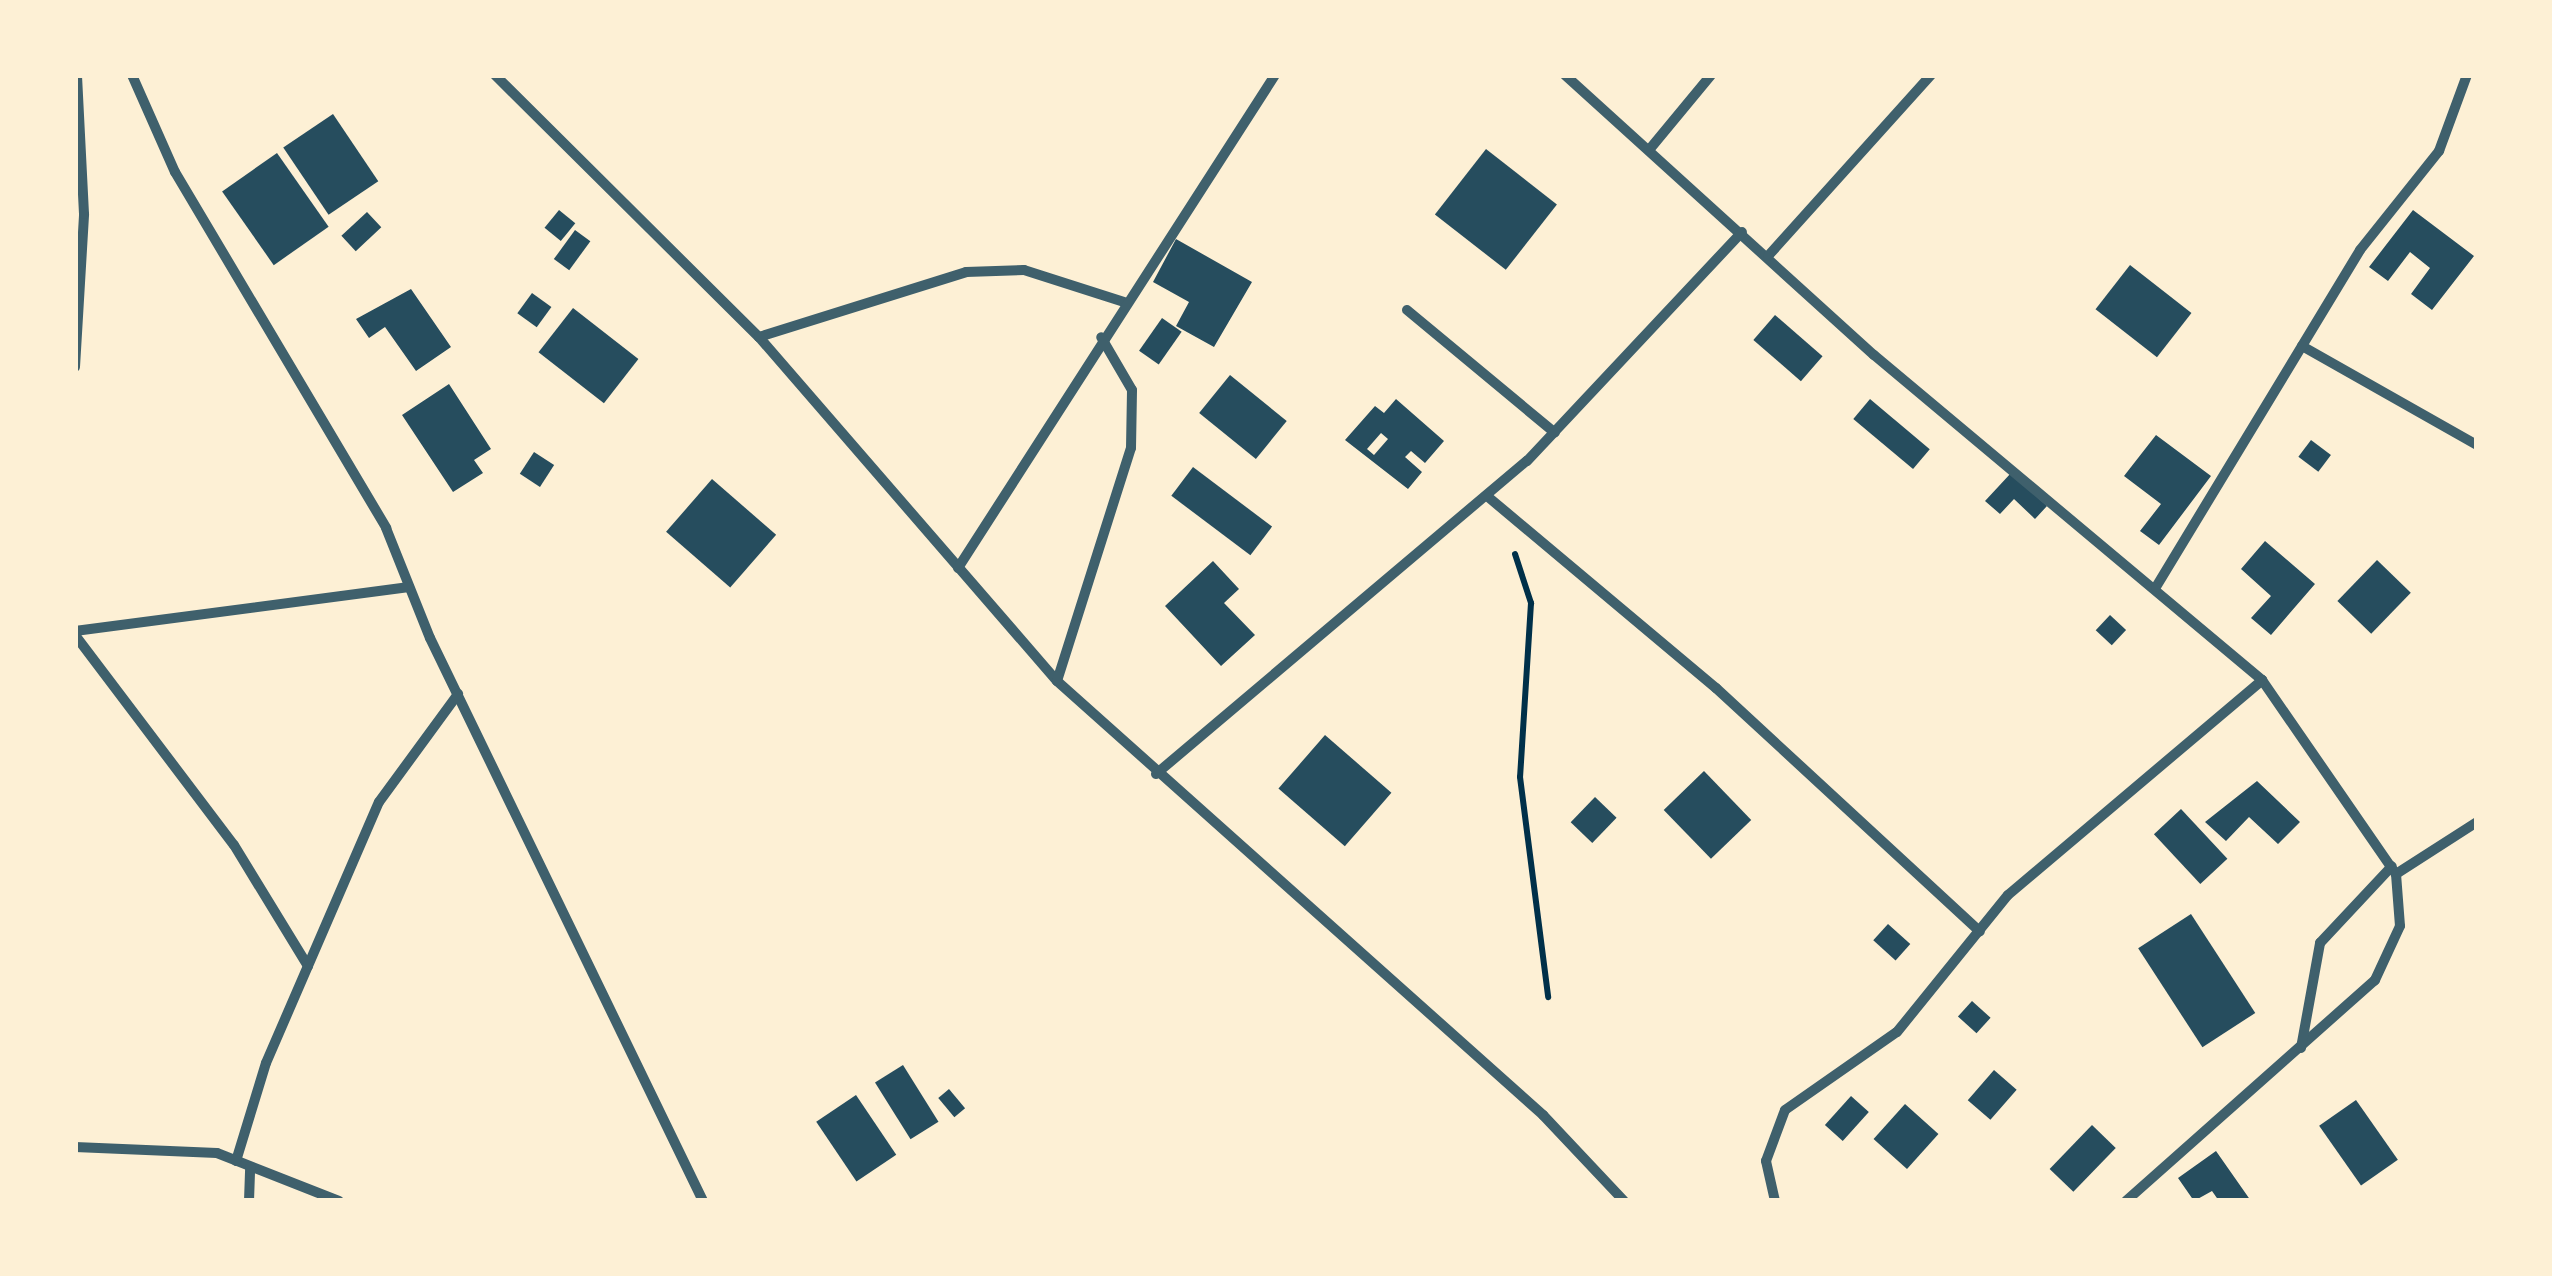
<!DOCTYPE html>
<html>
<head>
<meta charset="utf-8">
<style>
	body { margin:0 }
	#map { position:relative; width:2552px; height:1276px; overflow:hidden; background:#fdf0d5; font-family:"Nunito Sans",sans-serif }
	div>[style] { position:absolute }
	.building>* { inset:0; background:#264d5e; transform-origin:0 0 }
	.path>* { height:6px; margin:-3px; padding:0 3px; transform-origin:3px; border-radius:3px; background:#003049 }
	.minor>* { height:10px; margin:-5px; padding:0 5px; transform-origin:5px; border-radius:5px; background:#3f606c }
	span { translate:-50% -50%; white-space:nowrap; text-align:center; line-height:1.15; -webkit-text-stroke:10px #fdf0d5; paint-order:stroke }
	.frame { position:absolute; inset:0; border:78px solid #fdf0d5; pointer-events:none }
</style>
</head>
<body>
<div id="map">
	<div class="building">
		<div style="left:333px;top:114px;width:81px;height:60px;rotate:56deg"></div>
		<div style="left:1486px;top:149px;width:90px;height:83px;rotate:38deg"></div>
		<div style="left:277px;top:153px;width:90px;height:67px;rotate:55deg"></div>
		<div style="left:559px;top:210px;width:21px;height:23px;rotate:39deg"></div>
		<div style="clip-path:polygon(2413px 210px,2474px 256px,2432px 310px,2411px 294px,2430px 268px,2410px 252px,2388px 281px,2369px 267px)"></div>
		<div style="left:367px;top:212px;width:21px;height:35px;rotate:47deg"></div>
		<div style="left:575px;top:230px;width:19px;height:36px;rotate:36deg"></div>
		<div style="clip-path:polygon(1176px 239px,1252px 282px,1214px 347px,1176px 326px,1189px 302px,1153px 282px)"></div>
		<div style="left:2130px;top:265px;width:78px;height:56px;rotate:38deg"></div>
		<div style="clip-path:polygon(411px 289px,451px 347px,416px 371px,385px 327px,369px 338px,356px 319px)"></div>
		<div style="left:532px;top:293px;width:24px;height:25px;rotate:36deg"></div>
		<div style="left:573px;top:308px;width:83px;height:56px;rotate:38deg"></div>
		<div style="left:1775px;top:315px;width:63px;height:33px;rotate:41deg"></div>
		<div style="left:1162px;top:318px;width:24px;height:40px;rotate:35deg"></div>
		<div style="left:1230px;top:375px;width:73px;height:49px;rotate:39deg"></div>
		<div style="clip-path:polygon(449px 384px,491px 449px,474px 460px,483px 473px,453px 492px,402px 415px)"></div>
		<div style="clip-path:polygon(evenodd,1396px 399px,1444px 441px,1425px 463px,1411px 451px,1405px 457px,1422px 472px,1408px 489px,1345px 440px,1375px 406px,1384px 413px,1396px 399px,1381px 433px,1388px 439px,1374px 455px,1367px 449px,1381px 433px)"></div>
		<div style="left:1870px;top:399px;width:78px;height:26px;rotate:40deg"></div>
		<div style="clip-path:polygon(2156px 435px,2211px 476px,2159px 545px,2140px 531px,2161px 504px,2124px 476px)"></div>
		<div style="left:2311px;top:440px;width:25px;height:21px;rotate:37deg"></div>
		<div style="left:534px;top:452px;width:24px;height:26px;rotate:33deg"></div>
		<div style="left:1193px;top:467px;width:99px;height:36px;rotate:37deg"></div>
		<div style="clip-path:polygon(2011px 473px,2047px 506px,2035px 519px,2014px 499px,2000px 514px,1985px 501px)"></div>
		<div style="left:712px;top:479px;width:85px;height:70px;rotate:41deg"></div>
		<div style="clip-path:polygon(2265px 541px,2315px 584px,2271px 635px,2251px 618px,2271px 596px,2241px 569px)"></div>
		<div style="left:2377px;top:560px;width:47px;height:57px;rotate:44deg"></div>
		<div style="clip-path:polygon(1213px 561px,1239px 589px,1224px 603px,1255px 635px,1221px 666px,1165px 606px)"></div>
		<div style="left:2110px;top:615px;width:22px;height:21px;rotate:43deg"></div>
		<div style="left:1325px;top:735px;width:88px;height:71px;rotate:41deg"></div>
		<div style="left:1704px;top:771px;width:68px;height:56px;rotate:46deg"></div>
		<div style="clip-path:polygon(2257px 781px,2300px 822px,2278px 844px,2249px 817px,2226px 841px,2205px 822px)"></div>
		<div style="left:1595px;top:797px;width:30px;height:35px;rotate:44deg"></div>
		<div style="left:2181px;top:809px;width:68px;height:37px;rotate:47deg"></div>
		<div style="left:2191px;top:914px;width:118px;height:63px;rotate:57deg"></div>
		<div style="left:1888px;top:924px;width:30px;height:22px;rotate:42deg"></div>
		<div style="left:1972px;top:1001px;width:25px;height:21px;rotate:42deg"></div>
		<div style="left:903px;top:1065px;width:67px;height:33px;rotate:58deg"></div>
		<div style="left:1994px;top:1070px;width:30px;height:40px;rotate:41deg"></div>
		<div style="left:949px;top:1089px;width:25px;height:14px;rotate:50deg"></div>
		<div style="left:856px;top:1095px;width:72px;height:48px;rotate:56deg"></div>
		<div style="left:1851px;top:1096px;width:24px;height:39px;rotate:42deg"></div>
		<div style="left:2356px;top:1100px;width:73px;height:45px;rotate:55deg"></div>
		<div style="left:1905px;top:1104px;width:45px;height:47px;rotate:42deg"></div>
		<div style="left:2092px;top:1125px;width:33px;height:61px;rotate:44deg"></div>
		<div style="clip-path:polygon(2216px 1151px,2251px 1201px,2219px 1201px,2212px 1191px,2194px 1201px,2178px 1178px)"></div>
	</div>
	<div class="path">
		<div style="left:1515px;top:554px;width:52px;rotate:71.9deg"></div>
		<div style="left:1531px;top:603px;width:174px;rotate:93.6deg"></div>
		<div style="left:1520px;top:777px;width:222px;rotate:82.7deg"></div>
	</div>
	<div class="minor">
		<div style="left:132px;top:75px;width:106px;rotate:66.1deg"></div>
		<div style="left:175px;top:172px;width:414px;rotate:59.3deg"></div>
		<div style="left:386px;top:528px;width:118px;rotate:68.2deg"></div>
		<div style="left:430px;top:638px;width:626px;rotate:64.13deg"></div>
		<div style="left:495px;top:75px;width:372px;rotate:44.8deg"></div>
		<div style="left:759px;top:337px;width:455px;rotate:49.1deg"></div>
		<div style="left:1057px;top:681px;width:652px;rotate:41.76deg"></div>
		<div style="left:1543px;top:1115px;width:118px;rotate:46.7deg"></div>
		<div style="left:1565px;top:75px;width:417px;rotate:42.2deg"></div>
		<div style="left:1874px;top:355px;width:506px;rotate:39.95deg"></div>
		<div style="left:2262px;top:680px;width:236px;rotate:55.4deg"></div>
		<div style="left:2396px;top:874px;width:52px;rotate:85.6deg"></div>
		<div style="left:2400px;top:926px;width:60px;rotate:114.8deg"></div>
		<div style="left:2375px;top:980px;width:333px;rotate:138.4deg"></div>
		<div style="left:1649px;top:150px;width:97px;rotate:-50.4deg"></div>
		<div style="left:1768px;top:256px;width:244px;rotate:-48deg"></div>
		<div style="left:1407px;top:310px;width:192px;rotate:39.7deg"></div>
		<div style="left:759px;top:337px;width:217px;rotate:-17.4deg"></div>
		<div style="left:966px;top:272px;width:58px;rotate:-2deg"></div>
		<div style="left:1024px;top:270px;width:105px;rotate:17.7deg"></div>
		<div style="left:2302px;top:346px;width:201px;rotate:29.5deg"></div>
		<div style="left:75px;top:367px;width:153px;rotate:-86.6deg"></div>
		<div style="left:84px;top:214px;width:139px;rotate:-92.9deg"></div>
		<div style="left:1487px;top:496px;width:299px;rotate:40deg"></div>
		<div style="left:1716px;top:688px;width:359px;rotate:42.7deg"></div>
		<div style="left:958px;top:568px;width:586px;rotate:-57.26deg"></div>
		<div style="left:2156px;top:587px;width:394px;rotate:-58.8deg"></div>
		<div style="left:2360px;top:250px;width:127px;rotate:-51.4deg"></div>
		<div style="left:2439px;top:151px;width:81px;rotate:-69.8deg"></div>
		<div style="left:75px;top:631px;width:337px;rotate:-7.5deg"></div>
		<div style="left:75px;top:635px;width:263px;rotate:52.9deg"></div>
		<div style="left:234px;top:845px;width:142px;rotate:58.6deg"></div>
		<div style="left:1057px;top:681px;width:244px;rotate:-72.4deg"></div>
		<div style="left:1131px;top:448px;width:58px;rotate:-89deg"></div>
		<div style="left:1132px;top:390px;width:61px;rotate:-120.3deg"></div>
		<div style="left:1156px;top:774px;width:485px;rotate:-40.2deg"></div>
		<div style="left:1527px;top:461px;width:314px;rotate:-46.8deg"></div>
		<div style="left:2396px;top:874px;width:96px;rotate:-32.7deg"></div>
		<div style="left:2301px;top:1048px;width:107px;rotate:-79.7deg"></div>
		<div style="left:2320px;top:943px;width:105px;rotate:-46.9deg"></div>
		<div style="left:75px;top:1147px;width:142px;rotate:2.4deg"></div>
		<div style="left:217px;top:1153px;width:131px;rotate:21.5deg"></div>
		<div style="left:236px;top:1161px;width:102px;rotate:-73deg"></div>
		<div style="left:266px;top:1063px;width:284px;rotate:-66.6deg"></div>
		<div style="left:379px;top:802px;width:134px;rotate:-53.8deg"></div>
		<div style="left:249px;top:1201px;width:34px;rotate:-88deg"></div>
		<div style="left:1775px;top:1201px;width:41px;rotate:-102.7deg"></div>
		<div style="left:1766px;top:1161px;width:54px;rotate:-69.6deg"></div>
		<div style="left:1785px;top:1110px;width:136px;rotate:-34.9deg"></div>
		<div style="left:1897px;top:1032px;width:176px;rotate:-51deg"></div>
		<div style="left:2008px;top:895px;width:333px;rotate:-40.2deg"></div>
	</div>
	<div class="frame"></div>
</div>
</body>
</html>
